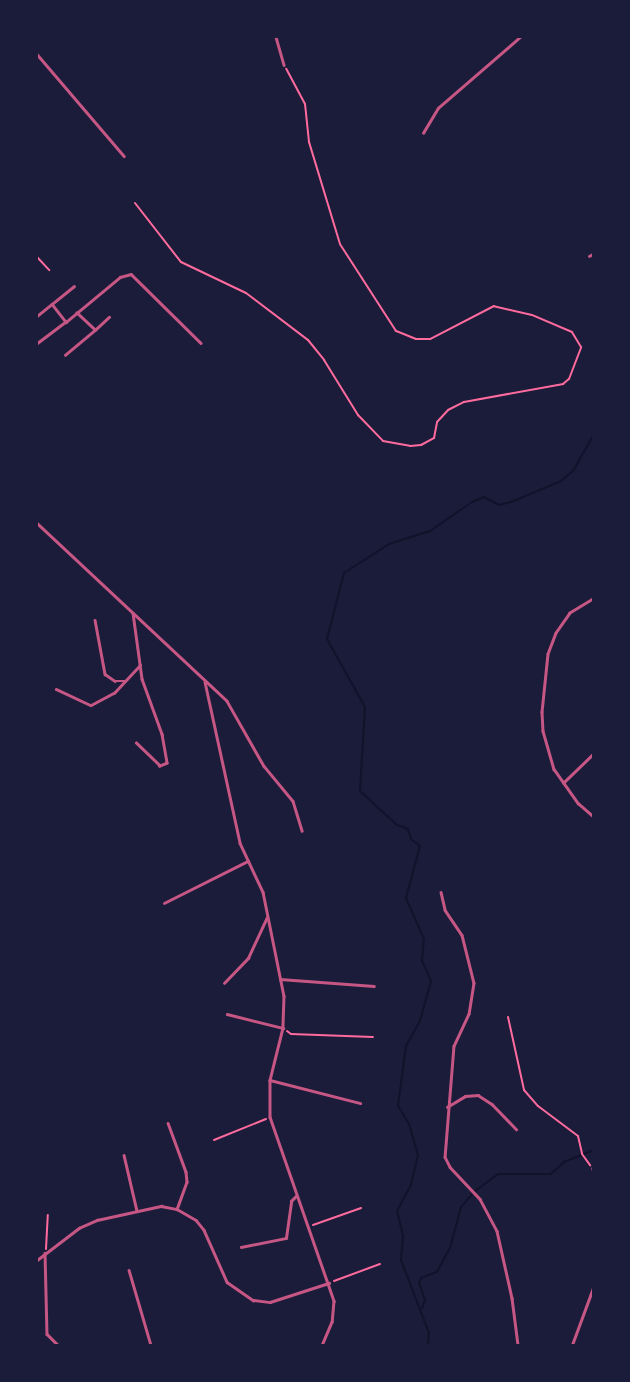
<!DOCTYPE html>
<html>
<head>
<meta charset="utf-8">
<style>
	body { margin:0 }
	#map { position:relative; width:630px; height:1382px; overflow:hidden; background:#1b1b3a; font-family:"Space Grotesk",sans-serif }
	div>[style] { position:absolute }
	.stream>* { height:2px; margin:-1px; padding:0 1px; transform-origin:1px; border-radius:1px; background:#12122b }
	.path>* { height:2px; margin:-1px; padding:0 1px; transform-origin:1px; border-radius:1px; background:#ff6b9d }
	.minor>* { height:2.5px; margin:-1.25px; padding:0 1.25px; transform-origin:1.25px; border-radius:1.25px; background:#c65784 }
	span { translate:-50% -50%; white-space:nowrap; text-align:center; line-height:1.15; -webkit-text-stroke:5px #1b1b3a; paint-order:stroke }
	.frame { position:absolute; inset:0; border:38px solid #1b1b3a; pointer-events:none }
</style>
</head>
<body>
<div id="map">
	<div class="stream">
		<div style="left:422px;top:1308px;width:9px;rotate:-69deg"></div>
		<div style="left:425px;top:1300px;width:18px;rotate:-109deg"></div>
		<div style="left:419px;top:1283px;width:5px;rotate:-68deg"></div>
		<div style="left:421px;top:1278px;width:17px;rotate:-21deg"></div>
		<div style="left:437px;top:1272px;width:27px;rotate:-62deg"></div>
		<div style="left:450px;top:1248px;width:42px;rotate:-75deg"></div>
		<div style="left:461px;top:1207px;width:20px;rotate:-49deg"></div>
		<div style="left:474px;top:1192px;width:30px;rotate:-37deg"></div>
		<div style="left:498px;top:1174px;width:53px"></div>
		<div style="left:551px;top:1174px;width:18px;rotate:-43deg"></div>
		<div style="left:564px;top:1162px;width:31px;rotate:-22deg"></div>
		<div style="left:428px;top:1345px;width:12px;rotate:-85deg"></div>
		<div style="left:429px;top:1333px;width:78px;rotate:-111deg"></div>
		<div style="left:401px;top:1260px;width:24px;rotate:-85deg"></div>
		<div style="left:403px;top:1236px;width:26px;rotate:-103deg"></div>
		<div style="left:397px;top:1211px;width:30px;rotate:-62deg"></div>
		<div style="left:411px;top:1185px;width:31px;rotate:-77deg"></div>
		<div style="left:418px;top:1155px;width:32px;rotate:-106deg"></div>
		<div style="left:409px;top:1124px;width:21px;rotate:-121deg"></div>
		<div style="left:398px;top:1106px;width:61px;rotate:-82.4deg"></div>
		<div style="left:406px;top:1046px;width:29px;rotate:-61deg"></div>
		<div style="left:420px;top:1021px;width:41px;rotate:-74.6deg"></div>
		<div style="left:431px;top:981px;width:22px;rotate:-114deg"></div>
		<div style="left:422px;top:961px;width:22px;rotate:-85deg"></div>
		<div style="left:424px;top:939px;width:45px;rotate:-113.7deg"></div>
		<div style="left:406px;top:898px;width:54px;rotate:-74.9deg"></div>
		<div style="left:420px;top:846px;width:11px;rotate:-142deg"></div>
		<div style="left:411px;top:839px;width:10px;rotate:-107deg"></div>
		<div style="left:408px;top:829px;width:12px;rotate:-160deg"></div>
		<div style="left:397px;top:825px;width:50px;rotate:-137.4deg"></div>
		<div style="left:360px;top:791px;width:84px;rotate:-86.6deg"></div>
		<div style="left:365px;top:707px;width:78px;rotate:-119.2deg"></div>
		<div style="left:327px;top:639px;width:68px;rotate:-75.6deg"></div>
		<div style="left:344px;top:573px;width:54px;rotate:-32.8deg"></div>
		<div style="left:389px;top:544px;width:43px;rotate:-17.6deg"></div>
		<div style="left:430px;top:531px;width:51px;rotate:-34.6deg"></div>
		<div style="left:472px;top:502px;width:13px;rotate:-23deg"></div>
		<div style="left:484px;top:497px;width:17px;rotate:28deg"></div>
		<div style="left:499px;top:505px;width:12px;rotate:-14deg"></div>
		<div style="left:511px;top:502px;width:54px;rotate:-22.8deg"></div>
		<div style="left:561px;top:481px;width:16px;rotate:-40deg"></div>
		<div style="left:573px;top:471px;width:40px;rotate:-60.3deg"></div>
	</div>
	<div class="path">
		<div style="left:135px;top:203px;width:75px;rotate:52.1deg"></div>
		<div style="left:181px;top:262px;width:72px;rotate:25.5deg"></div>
		<div style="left:246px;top:293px;width:78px;rotate:37.2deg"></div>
		<div style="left:308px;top:340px;width:26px;rotate:51deg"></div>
		<div style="left:324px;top:360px;width:65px;rotate:58.3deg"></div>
		<div style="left:358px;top:415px;width:36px;rotate:46deg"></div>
		<div style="left:383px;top:441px;width:27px;rotate:10deg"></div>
		<div style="left:410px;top:446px;width:11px;rotate:-5deg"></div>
		<div style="left:421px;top:445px;width:15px;rotate:-28deg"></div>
		<div style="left:434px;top:438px;width:16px;rotate:-79deg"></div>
		<div style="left:437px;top:422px;width:16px;rotate:-47deg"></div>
		<div style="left:448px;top:410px;width:18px;rotate:-27deg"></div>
		<div style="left:464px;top:402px;width:101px;rotate:-10.3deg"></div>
		<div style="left:563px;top:384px;width:8px;rotate:-40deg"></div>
		<div style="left:569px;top:379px;width:34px;rotate:-69deg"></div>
		<div style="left:581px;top:347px;width:17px;rotate:-121deg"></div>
		<div style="left:572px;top:332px;width:43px;rotate:-157deg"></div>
		<div style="left:532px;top:315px;width:39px;rotate:-167deg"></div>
		<div style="left:494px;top:306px;width:72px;rotate:152.7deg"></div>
		<div style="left:430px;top:339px;width:14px;rotate:180deg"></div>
		<div style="left:416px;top:339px;width:22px;rotate:-158deg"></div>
		<div style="left:396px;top:331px;width:103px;rotate:-122.8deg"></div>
		<div style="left:340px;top:244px;width:107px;rotate:-106.9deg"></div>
		<div style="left:309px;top:142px;width:38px;rotate:-96deg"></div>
		<div style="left:305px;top:104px;width:40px;rotate:-118deg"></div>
		<div style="left:37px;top:257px;width:18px;rotate:47deg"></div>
		<div style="left:508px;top:1017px;width:75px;rotate:77.6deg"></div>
		<div style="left:524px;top:1090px;width:21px;rotate:49deg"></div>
		<div style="left:538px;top:1106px;width:50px;rotate:36.9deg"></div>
		<div style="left:578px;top:1136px;width:18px;rotate:77deg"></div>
		<div style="left:582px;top:1154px;width:14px;rotate:54deg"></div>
		<div style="left:287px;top:1031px;width:5px;rotate:37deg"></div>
		<div style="left:291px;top:1034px;width:82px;rotate:2.1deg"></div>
		<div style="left:214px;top:1140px;width:56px;rotate:-22deg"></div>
		<div style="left:313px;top:1225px;width:51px;rotate:-19.5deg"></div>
		<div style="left:46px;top:1249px;width:34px;rotate:-87deg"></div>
		<div style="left:334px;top:1281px;width:49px;rotate:-20.3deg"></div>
	</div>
	<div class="minor">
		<div style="left:276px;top:37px;width:29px;rotate:74deg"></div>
		<div style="left:37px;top:54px;width:134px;rotate:49.5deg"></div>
		<div style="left:423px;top:133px;width:29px;rotate:-59deg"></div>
		<div style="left:438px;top:108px;width:108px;rotate:-40.9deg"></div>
		<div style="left:589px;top:256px;width:4px;rotate:-27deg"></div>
		<div style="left:52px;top:304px;width:28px;rotate:-39deg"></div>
		<div style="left:37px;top:316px;width:19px;rotate:-39deg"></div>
		<div style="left:52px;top:304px;width:23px;rotate:52deg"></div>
		<div style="left:66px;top:322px;width:36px;rotate:143deg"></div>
		<div style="left:66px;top:322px;width:70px;rotate:-39.8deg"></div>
		<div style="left:120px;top:277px;width:11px;rotate:-15deg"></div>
		<div style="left:131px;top:274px;width:98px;rotate:44.6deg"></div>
		<div style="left:95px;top:330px;width:19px;rotate:-43deg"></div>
		<div style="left:65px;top:355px;width:39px;rotate:-40deg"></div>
		<div style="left:95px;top:330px;width:25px;rotate:-137deg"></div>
		<div style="left:37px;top:523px;width:260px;rotate:43.1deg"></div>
		<div style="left:227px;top:701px;width:75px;rotate:60.4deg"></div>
		<div style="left:264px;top:766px;width:45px;rotate:50.4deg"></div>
		<div style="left:293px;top:801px;width:31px;rotate:73deg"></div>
		<div style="left:593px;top:599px;width:27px;rotate:149deg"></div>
		<div style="left:570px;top:613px;width:24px;rotate:125deg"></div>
		<div style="left:556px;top:633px;width:22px;rotate:111deg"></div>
		<div style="left:548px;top:654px;width:58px;rotate:95.9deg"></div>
		<div style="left:542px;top:712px;width:19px;rotate:87deg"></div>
		<div style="left:543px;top:731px;width:40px;rotate:74deg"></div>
		<div style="left:554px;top:769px;width:42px;rotate:54.8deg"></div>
		<div style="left:578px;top:803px;width:20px;rotate:41deg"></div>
		<div style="left:133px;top:613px;width:67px;rotate:82.2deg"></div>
		<div style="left:142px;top:679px;width:59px;rotate:70deg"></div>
		<div style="left:162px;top:734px;width:29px;rotate:80deg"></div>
		<div style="left:167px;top:763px;width:8px;rotate:157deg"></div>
		<div style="left:160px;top:766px;width:33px;rotate:-136deg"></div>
		<div style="left:95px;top:620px;width:55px;rotate:79.5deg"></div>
		<div style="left:105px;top:674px;width:12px;rotate:35deg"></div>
		<div style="left:115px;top:681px;width:10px"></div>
		<div style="left:205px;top:682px;width:165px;rotate:77.7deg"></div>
		<div style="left:240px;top:843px;width:54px;rotate:64.9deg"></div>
		<div style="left:263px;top:892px;width:106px;rotate:78.6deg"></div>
		<div style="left:284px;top:996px;width:32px;rotate:92deg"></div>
		<div style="left:283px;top:1028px;width:54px;rotate:104deg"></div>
		<div style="left:270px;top:1080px;width:37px;rotate:90deg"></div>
		<div style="left:270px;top:1117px;width:195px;rotate:70.8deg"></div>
		<div style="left:334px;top:1301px;width:21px;rotate:95deg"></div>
		<div style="left:332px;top:1322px;width:25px;rotate:113deg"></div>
		<div style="left:56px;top:689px;width:38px;rotate:25deg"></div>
		<div style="left:91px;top:705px;width:26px;rotate:-28deg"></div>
		<div style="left:114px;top:693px;width:38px;rotate:-47deg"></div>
		<div style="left:563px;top:783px;width:42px;rotate:-44deg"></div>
		<div style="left:441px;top:892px;width:18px;rotate:77deg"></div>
		<div style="left:445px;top:910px;width:30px;rotate:56deg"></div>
		<div style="left:462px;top:935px;width:49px;rotate:76deg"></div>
		<div style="left:474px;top:983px;width:31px;rotate:99deg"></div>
		<div style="left:469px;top:1014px;width:35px;rotate:115deg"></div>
		<div style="left:454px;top:1046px;width:111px;rotate:94.6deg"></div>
		<div style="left:445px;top:1157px;width:11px;rotate:63deg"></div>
		<div style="left:450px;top:1167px;width:44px;rotate:46.8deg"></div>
		<div style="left:480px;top:1199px;width:36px;rotate:62deg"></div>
		<div style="left:497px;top:1231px;width:69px;rotate:77.4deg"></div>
		<div style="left:512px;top:1298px;width:47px;rotate:82.7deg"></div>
		<div style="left:164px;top:903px;width:94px;rotate:-26.6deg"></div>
		<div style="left:280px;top:979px;width:94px;rotate:4.3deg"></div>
		<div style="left:224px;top:983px;width:35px;rotate:-46deg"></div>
		<div style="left:248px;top:958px;width:45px;rotate:-65.1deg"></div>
		<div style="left:227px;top:1014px;width:58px;rotate:14deg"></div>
		<div style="left:270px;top:1080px;width:93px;rotate:14.3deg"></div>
		<div style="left:447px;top:1107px;width:21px;rotate:-31deg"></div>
		<div style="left:465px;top:1096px;width:13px;rotate:-4deg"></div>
		<div style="left:478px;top:1095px;width:17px;rotate:33deg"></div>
		<div style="left:492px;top:1104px;width:35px;rotate:46deg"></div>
		<div style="left:168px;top:1123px;width:52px;rotate:69.8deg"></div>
		<div style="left:186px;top:1172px;width:10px;rotate:84deg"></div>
		<div style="left:187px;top:1182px;width:29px;rotate:110deg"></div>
		<div style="left:124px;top:1155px;width:57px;rotate:76.9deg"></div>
		<div style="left:593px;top:1168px;width:1px;rotate:90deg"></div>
		<div style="left:241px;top:1247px;width:46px;rotate:-11.3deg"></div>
		<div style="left:286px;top:1238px;width:37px;rotate:-82deg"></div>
		<div style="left:291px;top:1201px;width:7px;rotate:-45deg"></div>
		<div style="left:45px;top:1253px;width:81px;rotate:88.6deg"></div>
		<div style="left:47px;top:1334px;width:16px;rotate:45deg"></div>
		<div style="left:37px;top:1260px;width:53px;rotate:-37.3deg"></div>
		<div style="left:79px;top:1228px;width:20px;rotate:-24deg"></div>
		<div style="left:97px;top:1220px;width:66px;rotate:-12.3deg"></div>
		<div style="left:161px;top:1206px;width:16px;rotate:11deg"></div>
		<div style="left:177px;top:1209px;width:22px;rotate:30deg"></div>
		<div style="left:196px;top:1220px;width:13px;rotate:51deg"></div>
		<div style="left:204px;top:1230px;width:57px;rotate:66.1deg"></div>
		<div style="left:227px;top:1282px;width:32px;rotate:35deg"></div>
		<div style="left:253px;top:1300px;width:17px;rotate:7deg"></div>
		<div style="left:270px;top:1302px;width:62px;rotate:-17.9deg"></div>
		<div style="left:129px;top:1270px;width:78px;rotate:73.7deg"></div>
		<div style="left:572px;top:1345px;width:61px;rotate:-69.8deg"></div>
	</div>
	<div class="frame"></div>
</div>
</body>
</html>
